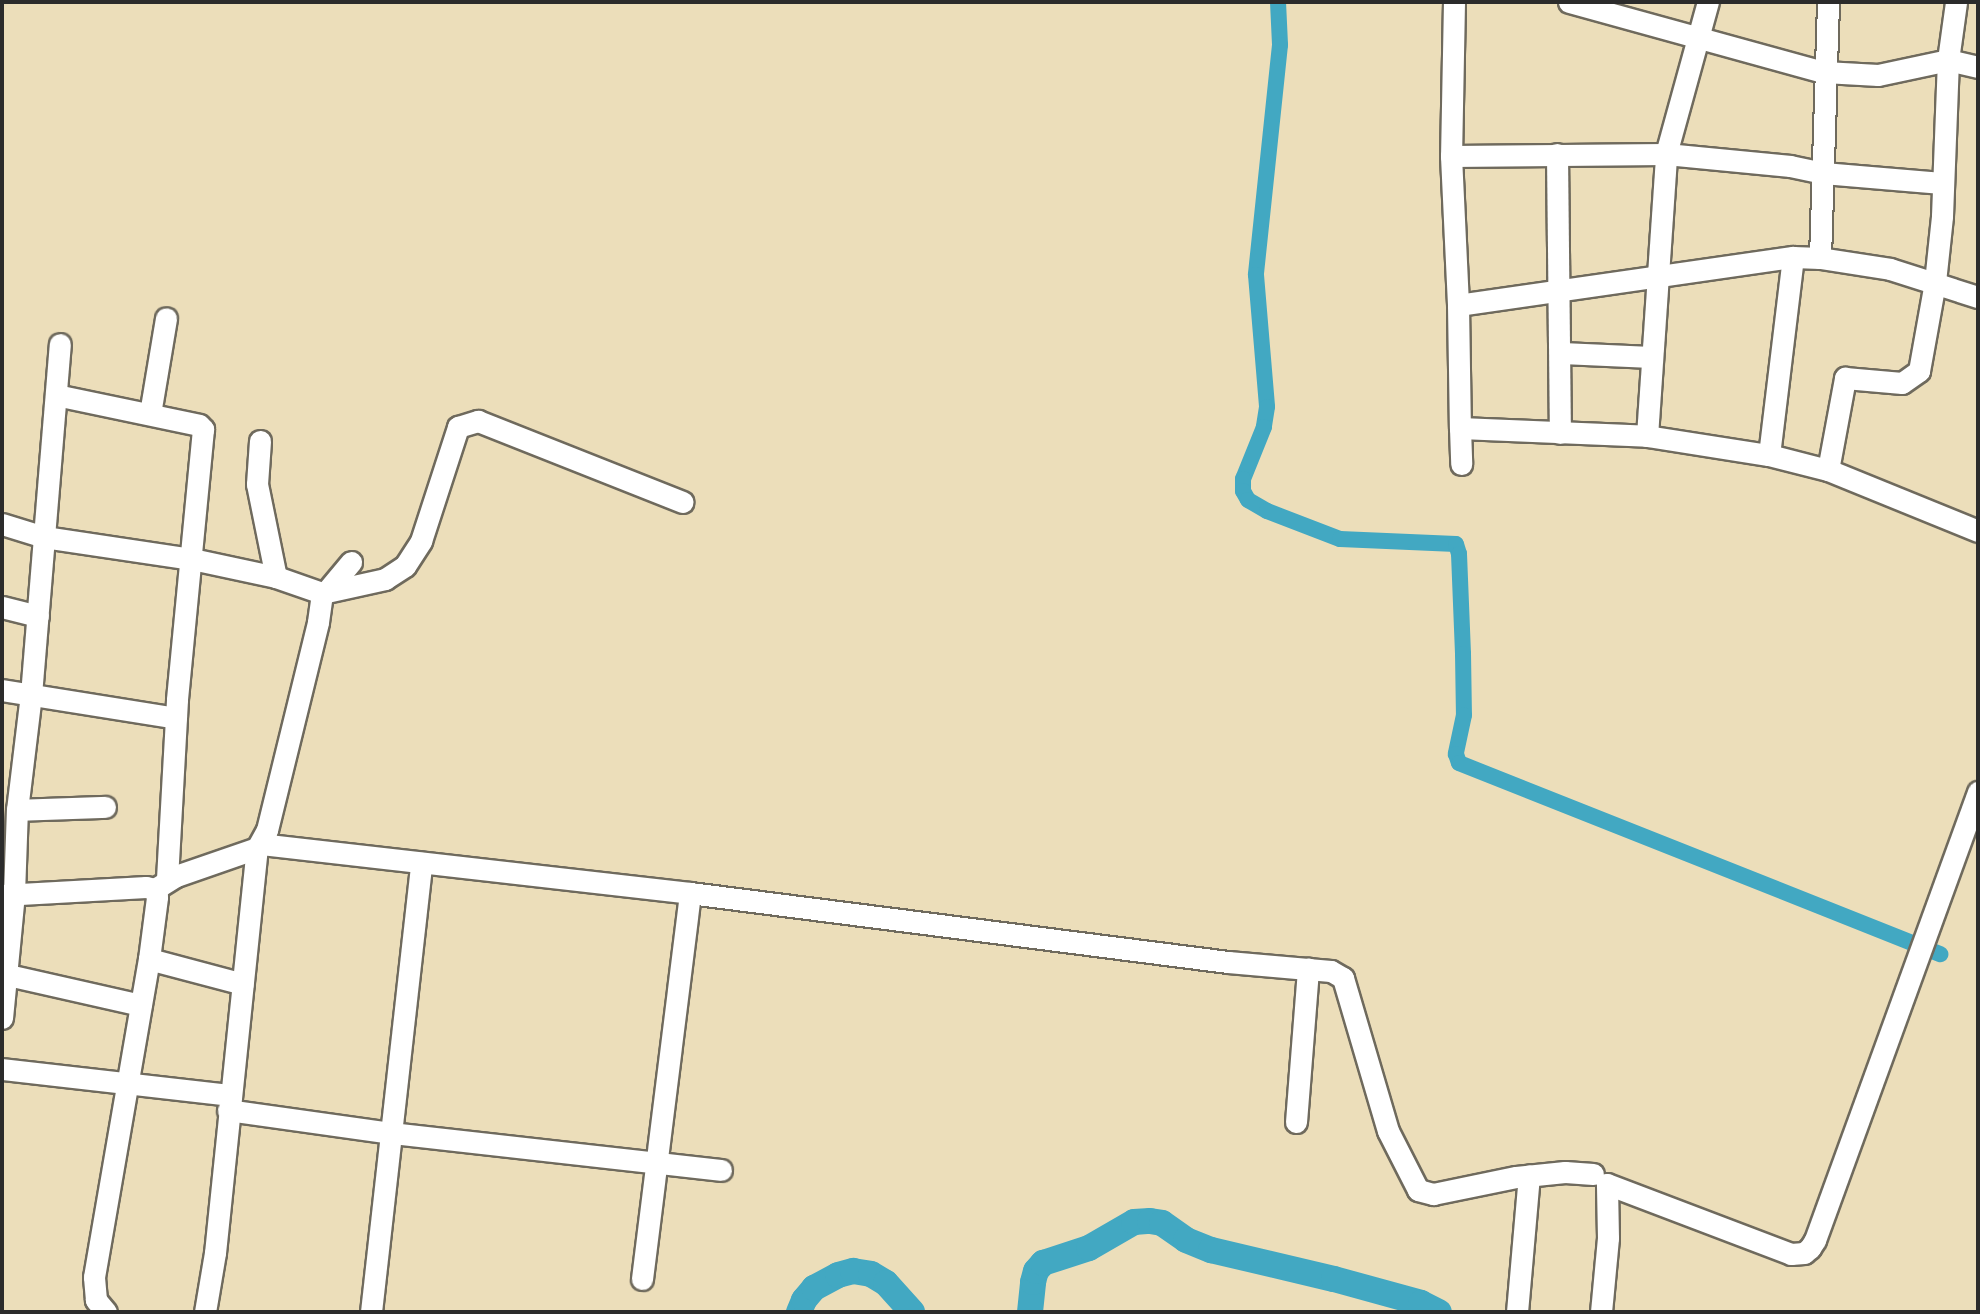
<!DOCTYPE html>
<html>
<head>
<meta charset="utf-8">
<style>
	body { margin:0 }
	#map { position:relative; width:1980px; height:1314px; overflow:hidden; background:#ecdeba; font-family:"Indie Flower",sans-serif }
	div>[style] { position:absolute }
	.canal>* { height:16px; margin:-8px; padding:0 8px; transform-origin:8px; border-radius:8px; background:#42a8c2 }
	.river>* { height:26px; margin:-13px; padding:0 13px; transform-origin:13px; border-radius:13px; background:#42a8c2 }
	.roads { filter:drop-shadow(2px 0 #6f6a5d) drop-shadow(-2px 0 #6f6a5d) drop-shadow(0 2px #6f6a5d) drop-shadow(0 -2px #6f6a5d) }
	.minor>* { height:21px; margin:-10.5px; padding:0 10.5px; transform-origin:10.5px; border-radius:10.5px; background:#fff }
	span { translate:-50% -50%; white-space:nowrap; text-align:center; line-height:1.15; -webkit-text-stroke:5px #fcf5e5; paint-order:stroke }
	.frame { position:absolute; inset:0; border:4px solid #2b2b2b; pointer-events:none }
</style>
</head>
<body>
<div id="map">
	<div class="canal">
		<div style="left:1278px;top:2px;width:43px;rotate:87.3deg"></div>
		<div style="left:1280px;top:45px;width:231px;rotate:96deg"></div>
		<div style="left:1256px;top:275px;width:132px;rotate:85.2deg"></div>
		<div style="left:1267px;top:407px;width:20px;rotate:99deg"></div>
		<div style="left:1264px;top:427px;width:56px;rotate:112deg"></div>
		<div style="left:1243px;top:479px;width:12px;rotate:90deg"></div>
		<div style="left:1243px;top:491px;width:10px;rotate:61deg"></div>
		<div style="left:1248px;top:500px;width:22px;rotate:30deg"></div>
		<div style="left:1267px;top:511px;width:78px;rotate:21deg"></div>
		<div style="left:1340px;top:539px;width:116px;rotate:2.5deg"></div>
		<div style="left:1456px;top:544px;width:10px;rotate:73deg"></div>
		<div style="left:1459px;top:554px;width:100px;rotate:87.7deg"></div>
		<div style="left:1463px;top:654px;width:61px;rotate:89.1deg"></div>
		<div style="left:1464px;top:715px;width:40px;rotate:102deg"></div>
		<div style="left:1456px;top:754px;width:9px;rotate:72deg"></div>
		<div style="left:1459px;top:763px;width:518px;rotate:21.66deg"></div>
	</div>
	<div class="river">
		<div style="left:799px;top:1312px;width:13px;rotate:-67deg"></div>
		<div style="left:804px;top:1300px;width:16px;rotate:-50deg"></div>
		<div style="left:814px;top:1288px;width:27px;rotate:-28deg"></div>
		<div style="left:838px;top:1275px;width:16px;rotate:-15deg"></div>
		<div style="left:853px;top:1271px;width:18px;rotate:9deg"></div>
		<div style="left:871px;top:1274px;width:17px;rotate:31deg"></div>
		<div style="left:886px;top:1283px;width:39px;rotate:48deg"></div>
		<div style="left:1030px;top:1312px;width:30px;rotate:-84deg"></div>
		<div style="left:1033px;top:1282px;width:11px;rotate:-75deg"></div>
		<div style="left:1036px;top:1271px;width:11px;rotate:-49deg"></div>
		<div style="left:1043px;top:1263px;width:48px;rotate:-18.1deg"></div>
		<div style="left:1089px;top:1248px;width:52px;rotate:-30deg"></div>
		<div style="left:1134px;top:1222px;width:16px;rotate:-4deg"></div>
		<div style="left:1150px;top:1221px;width:12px;rotate:9deg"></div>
		<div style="left:1162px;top:1223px;width:29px;rotate:35deg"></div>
		<div style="left:1186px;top:1240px;width:27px;rotate:22deg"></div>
		<div style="left:1211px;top:1250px;width:126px;rotate:13.3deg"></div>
		<div style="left:1334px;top:1279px;width:90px;rotate:15.4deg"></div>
		<div style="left:1421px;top:1303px;width:20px;rotate:27deg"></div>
	</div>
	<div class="roads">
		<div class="minor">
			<div style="left:1454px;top:2px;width:154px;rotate:91.1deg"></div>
			<div style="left:1451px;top:156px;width:149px;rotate:87.3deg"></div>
			<div style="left:1458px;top:305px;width:123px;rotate:89.1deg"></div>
			<div style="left:1460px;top:428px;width:187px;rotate:2.4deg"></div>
			<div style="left:1647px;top:436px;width:123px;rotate:8.9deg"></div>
			<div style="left:1769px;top:455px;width:61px;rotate:14.3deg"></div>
			<div style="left:1828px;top:470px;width:162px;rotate:22.1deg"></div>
			<div style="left:1569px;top:2px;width:264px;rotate:15.4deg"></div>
			<div style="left:1824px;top:72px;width:54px;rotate:3.2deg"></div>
			<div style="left:1878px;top:75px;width:72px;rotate:-12.1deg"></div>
			<div style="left:1948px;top:60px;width:31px;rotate:13deg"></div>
			<div style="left:1557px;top:154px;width:279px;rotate:89.4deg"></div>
			<div style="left:1451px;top:156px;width:215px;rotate:-0.5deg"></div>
			<div style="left:1666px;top:154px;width:125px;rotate:5.5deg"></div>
			<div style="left:1790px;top:166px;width:34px;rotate:12deg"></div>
			<div style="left:1823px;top:173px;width:119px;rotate:4.8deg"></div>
			<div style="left:1820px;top:258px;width:256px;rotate:-88.2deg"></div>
			<div style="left:1458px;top:305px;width:338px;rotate:-8.2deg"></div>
			<div style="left:1793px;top:257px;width:27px;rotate:2deg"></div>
			<div style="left:1820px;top:258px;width:71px;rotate:8.9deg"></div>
			<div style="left:1890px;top:269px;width:92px;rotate:17.7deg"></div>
			<div style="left:1561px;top:353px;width:91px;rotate:2.5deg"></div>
			<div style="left:56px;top:395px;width:146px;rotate:11.8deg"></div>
			<div style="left:199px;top:425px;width:6px;rotate:45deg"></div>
			<div style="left:203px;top:429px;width:272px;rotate:95.5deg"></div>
			<div style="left:177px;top:700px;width:180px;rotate:93.2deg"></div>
			<div style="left:150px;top:414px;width:97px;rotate:-80.5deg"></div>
			<div style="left:1460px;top:428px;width:36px;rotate:88deg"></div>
			<div style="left:1647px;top:436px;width:283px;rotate:-86.1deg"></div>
			<div style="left:1666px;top:154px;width:158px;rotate:-74.6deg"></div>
			<div style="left:260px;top:441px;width:43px;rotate:94deg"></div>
			<div style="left:257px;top:484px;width:95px;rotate:78.5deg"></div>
			<div style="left:1769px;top:455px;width:199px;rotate:-83.1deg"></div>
			<div style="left:1828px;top:470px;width:94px;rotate:-79.5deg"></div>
			<div style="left:1845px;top:378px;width:57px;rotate:5deg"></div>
			<div style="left:1902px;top:383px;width:21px;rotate:-35deg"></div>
			<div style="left:1919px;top:371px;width:90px;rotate:-79.8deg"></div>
			<div style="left:1935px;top:282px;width:66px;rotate:-83.9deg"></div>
			<div style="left:1942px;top:216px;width:156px;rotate:-87.8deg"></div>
			<div style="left:1948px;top:60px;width:59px;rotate:-82.1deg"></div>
			<div style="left:2px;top:524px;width:44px;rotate:17.2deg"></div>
			<div style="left:44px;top:537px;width:150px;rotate:8.5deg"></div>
			<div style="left:192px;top:559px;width:86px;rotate:12.1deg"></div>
			<div style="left:276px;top:577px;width:49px;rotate:19.2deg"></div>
			<div style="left:322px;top:593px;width:65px;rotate:-12.5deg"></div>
			<div style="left:385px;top:579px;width:24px;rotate:-33deg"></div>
			<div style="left:405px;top:566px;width:30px;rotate:-57deg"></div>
			<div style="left:421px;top:541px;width:120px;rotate:-72deg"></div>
			<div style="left:458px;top:427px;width:21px;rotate:-17deg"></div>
			<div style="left:478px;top:421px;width:220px;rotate:21.6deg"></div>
			<div style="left:326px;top:592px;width:39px;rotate:-50deg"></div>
			<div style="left:2px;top:607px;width:37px;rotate:14deg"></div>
			<div style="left:2px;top:690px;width:176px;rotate:9.1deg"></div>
			<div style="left:17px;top:810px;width:88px;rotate:-2deg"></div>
			<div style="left:261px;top:844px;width:432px;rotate:6.5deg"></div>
			<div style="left:690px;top:893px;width:542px;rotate:7.31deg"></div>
			<div style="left:1228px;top:962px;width:103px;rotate:5deg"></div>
			<div style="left:1331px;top:971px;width:14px;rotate:30deg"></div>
			<div style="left:1343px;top:978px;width:159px;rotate:73.6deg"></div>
			<div style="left:1388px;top:1131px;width:66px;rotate:63deg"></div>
			<div style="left:1418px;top:1190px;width:16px;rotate:15deg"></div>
			<div style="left:1433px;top:1194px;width:85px;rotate:-11.6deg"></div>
			<div style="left:1516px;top:1177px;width:49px;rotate:-5.8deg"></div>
			<div style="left:1565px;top:1172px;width:28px;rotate:4deg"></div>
			<div style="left:2px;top:895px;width:144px;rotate:-3.2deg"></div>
			<div style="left:146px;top:887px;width:9px;rotate:13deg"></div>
			<div style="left:155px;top:889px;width:25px;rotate:-32deg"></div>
			<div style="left:176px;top:876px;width:86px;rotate:-19.1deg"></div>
			<div style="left:257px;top:848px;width:21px;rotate:-61deg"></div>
			<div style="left:267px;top:830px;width:214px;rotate:-76.2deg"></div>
			<div style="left:318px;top:622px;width:29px;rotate:-82deg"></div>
			<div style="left:149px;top:959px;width:97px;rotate:14.9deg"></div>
			<div style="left:8px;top:975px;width:136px;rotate:12.7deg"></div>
			<div style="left:2px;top:1018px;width:125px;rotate:-84.5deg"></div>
			<div style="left:14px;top:894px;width:84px;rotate:-88deg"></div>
			<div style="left:17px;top:810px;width:116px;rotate:-83.1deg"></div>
			<div style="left:31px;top:695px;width:352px;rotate:-85.3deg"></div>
			<div style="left:2px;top:1069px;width:229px;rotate:6.5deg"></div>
			<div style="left:228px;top:1110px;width:166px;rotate:8deg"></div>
			<div style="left:392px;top:1133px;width:331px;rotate:6.4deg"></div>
			<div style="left:1296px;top:1122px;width:154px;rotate:-85.5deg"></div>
			<div style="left:642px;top:1279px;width:389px;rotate:-82.9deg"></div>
			<div style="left:106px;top:1312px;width:16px;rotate:-130deg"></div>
			<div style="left:96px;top:1300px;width:23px;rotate:-95deg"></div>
			<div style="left:94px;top:1277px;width:323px;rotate:-80.2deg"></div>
			<div style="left:149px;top:959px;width:63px;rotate:-82.6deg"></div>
			<div style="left:157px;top:897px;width:8px;rotate:-104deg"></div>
			<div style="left:205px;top:1312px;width:60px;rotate:-80.4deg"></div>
			<div style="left:215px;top:1253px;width:407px;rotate:-84.1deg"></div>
			<div style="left:371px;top:1312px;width:452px;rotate:-83.6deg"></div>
			<div style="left:1517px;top:1312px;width:137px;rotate:-85deg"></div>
			<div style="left:1601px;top:1312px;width:74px;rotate:-84.6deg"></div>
			<div style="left:1608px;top:1238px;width:54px;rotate:-91.1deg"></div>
			<div style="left:1607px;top:1184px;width:197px;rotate:20.8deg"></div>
			<div style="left:1791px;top:1254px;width:13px;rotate:-4deg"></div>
			<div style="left:1804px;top:1253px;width:8px;rotate:-40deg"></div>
			<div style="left:1810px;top:1248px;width:9px;rotate:-58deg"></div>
			<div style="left:1815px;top:1240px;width:477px;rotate:-70deg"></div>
		</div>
	</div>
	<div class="frame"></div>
</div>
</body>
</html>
